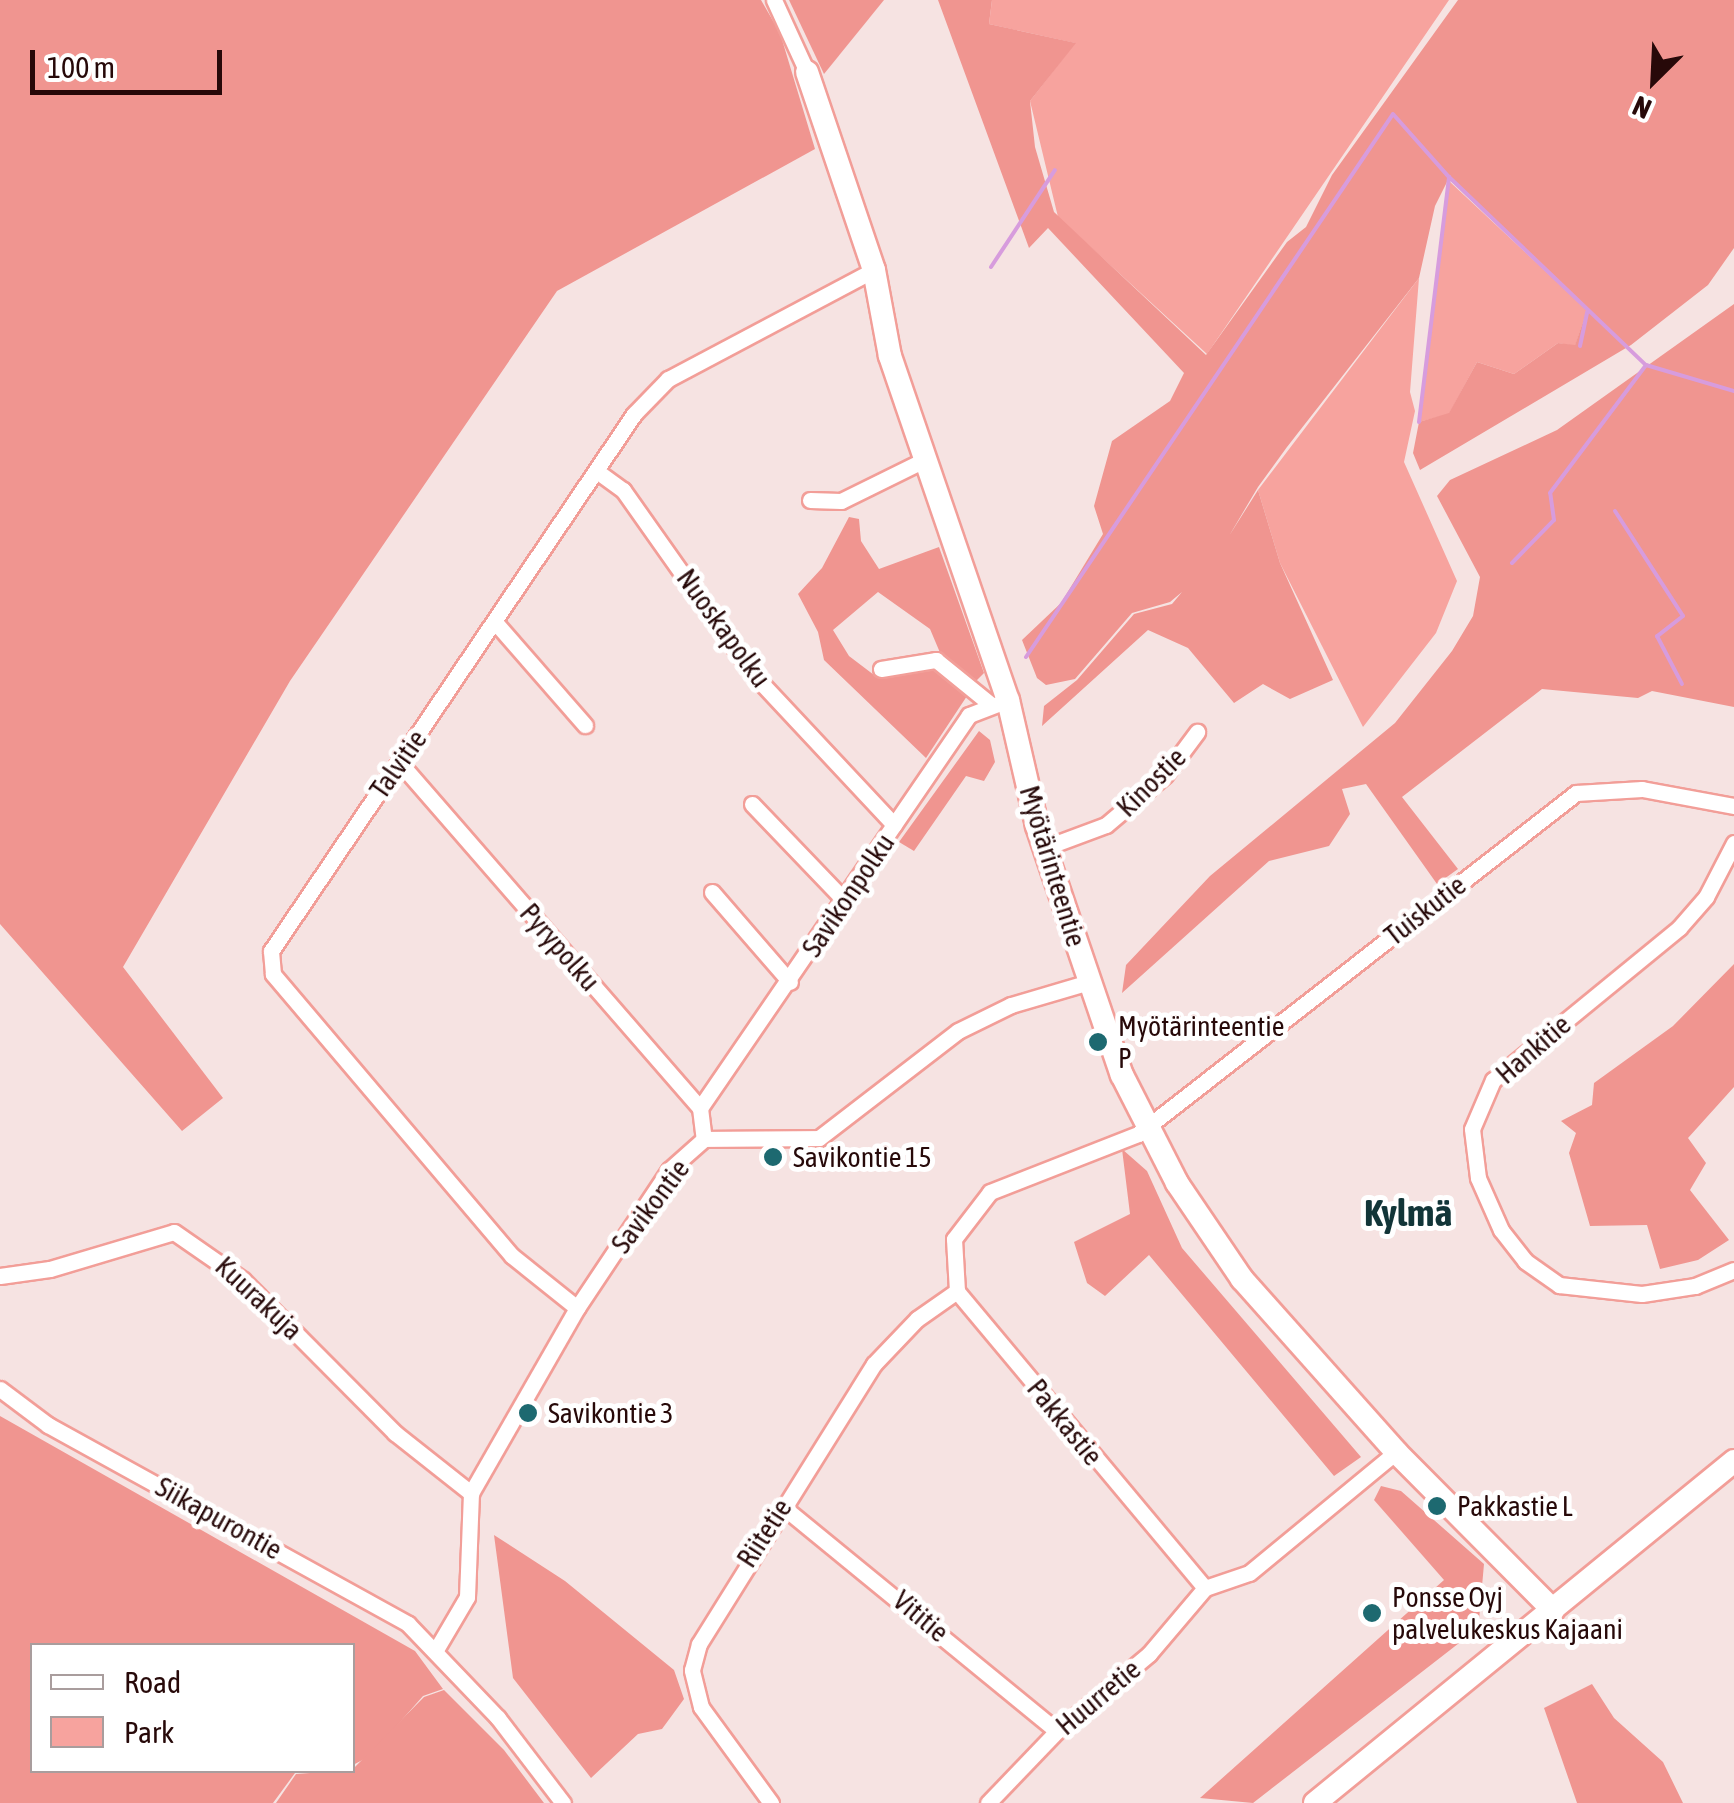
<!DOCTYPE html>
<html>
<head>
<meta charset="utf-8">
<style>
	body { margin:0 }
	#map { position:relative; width:1734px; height:1803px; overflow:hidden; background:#f6e3e2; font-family:"Asap Condensed",sans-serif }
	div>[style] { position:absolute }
	.green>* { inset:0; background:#f7a39e }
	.forest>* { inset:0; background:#f09590 }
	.stream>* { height:4px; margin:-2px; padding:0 2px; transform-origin:2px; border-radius:2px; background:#d79cdd }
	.roads { filter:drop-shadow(2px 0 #f29e98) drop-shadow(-2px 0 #f29e98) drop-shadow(0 2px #f29e98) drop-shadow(0 -2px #f29e98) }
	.street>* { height:15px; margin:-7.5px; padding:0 7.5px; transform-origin:7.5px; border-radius:7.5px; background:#fff }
	.secondary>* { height:22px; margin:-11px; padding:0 11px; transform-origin:11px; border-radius:11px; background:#fff }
	.dots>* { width:28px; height:28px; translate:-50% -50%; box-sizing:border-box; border:5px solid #fff; border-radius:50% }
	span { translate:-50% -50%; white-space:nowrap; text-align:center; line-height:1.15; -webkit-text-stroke:10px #fff; paint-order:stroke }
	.street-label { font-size:28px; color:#270909 }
	.poi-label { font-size:28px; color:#270909 }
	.left { translate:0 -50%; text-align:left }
	.district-label { font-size:38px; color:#123538; font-weight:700 }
	.legend { position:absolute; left:30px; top:1643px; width:325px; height:130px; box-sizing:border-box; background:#fff; border:2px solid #a99d9d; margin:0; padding:12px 18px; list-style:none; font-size:30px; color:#270909 }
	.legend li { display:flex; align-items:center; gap:20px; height:50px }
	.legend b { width:50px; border:2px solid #a99d9d }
	.north { position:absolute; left:1604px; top:30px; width:100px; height:100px; -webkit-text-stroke:8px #fff; paint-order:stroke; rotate:204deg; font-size:28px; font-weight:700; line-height:40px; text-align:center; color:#270909 }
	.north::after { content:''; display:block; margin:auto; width:35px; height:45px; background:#270909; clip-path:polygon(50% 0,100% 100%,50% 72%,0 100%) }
	.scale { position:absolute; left:30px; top:50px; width:192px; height:45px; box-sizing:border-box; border:5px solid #270909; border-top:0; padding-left:12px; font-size:30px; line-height:35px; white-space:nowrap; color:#270909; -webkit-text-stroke:8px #fff; paint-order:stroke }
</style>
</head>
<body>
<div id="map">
	<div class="green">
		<div style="clip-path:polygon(992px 0,1449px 0,1207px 354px,1058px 217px,1030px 101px,1075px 43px,989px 24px)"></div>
		<div style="clip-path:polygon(1449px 181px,1587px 310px,1575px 346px,1558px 343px,1514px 374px,1477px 362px,1449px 414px,1419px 422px)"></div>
		<div style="clip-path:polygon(1419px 278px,1410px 392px,1415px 411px,1404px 462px,1457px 581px,1436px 633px,1363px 727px,1280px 563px,1258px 490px)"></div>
	</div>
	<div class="forest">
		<div style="clip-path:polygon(0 0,761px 0,780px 33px,815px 149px,557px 291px,290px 681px,123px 967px,223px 1098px,182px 1131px,0 924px)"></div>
		<div style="clip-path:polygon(789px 0,884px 0,824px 74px)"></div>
		<div style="clip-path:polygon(938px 0,992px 0,989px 24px,1076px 43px,1030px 101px,1035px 147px,1054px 212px,1206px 355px,1287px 242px,1306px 227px,1332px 175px,1458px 0,1734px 0,1734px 248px,1708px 285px,1631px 345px,1420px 470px,1413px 453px,1419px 422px,1449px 413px,1477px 362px,1514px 374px,1558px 343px,1575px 345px,1587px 310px,1449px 178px,1435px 206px,1419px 278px,1287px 447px,1258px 487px,1229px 536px,1258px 490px,1280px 563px,1333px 680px,1290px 699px,1263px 684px,1234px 703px,1188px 648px,1148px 630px,1042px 726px,1044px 706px,1077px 680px,1134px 614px,1172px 604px,1182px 592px,1170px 602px,1132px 613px,1075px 679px,1046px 685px,1037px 678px,1022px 640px,1061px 603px,1103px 534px,1094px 506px,1112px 441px,1170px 401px,1184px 373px,1048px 228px,1029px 248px)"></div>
		<div style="clip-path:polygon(1734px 304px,1734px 707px,1652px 691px,1638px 698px,1542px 689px,1402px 797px,1458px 869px,1437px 884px,1366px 784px,1342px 789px,1350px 814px,1329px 846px,1269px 861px,1122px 993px,1126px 965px,1210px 876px,1395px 723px,1452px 651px,1473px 616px,1480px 577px,1437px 496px,1450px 480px,1557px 430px)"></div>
		<div style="clip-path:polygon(849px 517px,859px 519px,861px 541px,879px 569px,939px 547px,984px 673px,975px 682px,941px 655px,930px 629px,878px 592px,833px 630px,849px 656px,874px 675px,935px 669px,967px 696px,926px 758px,824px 660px,818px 632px,798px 594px,822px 568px)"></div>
		<div style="clip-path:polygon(979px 731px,990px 740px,995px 762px,984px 781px,966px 776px,914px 851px,899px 842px)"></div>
		<div style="clip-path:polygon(1734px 964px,1734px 1087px,1688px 1138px,1706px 1163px,1690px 1190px,1729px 1240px,1698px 1260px,1660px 1269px,1647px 1225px,1590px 1226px,1569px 1153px,1576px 1133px,1561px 1121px,1592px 1105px,1594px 1083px,1673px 1026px)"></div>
		<div style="clip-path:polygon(1122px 1149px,1147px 1171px,1182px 1248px,1361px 1457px,1334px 1476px,1149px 1255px,1105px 1296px,1087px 1283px,1074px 1242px,1130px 1214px)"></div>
		<div style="clip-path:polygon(0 1416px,415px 1651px,443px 1689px,423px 1696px,370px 1756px,353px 1765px,352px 1646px,32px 1646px,32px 1770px,314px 1771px,295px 1773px,273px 1803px,0 1803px)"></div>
		<div style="clip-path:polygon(1381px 1486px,1401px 1491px,1484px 1564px,1479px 1620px,1463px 1640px,1253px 1803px,1200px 1798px,1444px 1580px,1374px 1500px)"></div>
		<div style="clip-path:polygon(494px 1535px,565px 1581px,674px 1670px,684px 1699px,662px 1729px,638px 1734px,591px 1778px,513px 1678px)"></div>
		<div style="clip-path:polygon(1592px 1684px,1614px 1718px,1663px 1762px,1683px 1803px,1577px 1803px,1544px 1708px)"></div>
		<div style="clip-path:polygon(444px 1690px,504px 1750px,544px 1803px,276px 1803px,296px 1774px,352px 1770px,424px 1697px)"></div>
	</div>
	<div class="stream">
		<div style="left:991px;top:267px;width:116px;rotate:-56.6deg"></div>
		<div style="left:1580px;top:346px;width:35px;rotate:-78deg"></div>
		<div style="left:1419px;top:422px;width:247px;rotate:-83deg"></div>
		<div style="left:1449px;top:177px;width:272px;rotate:43.7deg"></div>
		<div style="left:1615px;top:511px;width:125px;rotate:57.1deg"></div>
		<div style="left:1683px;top:616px;width:33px;rotate:142deg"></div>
		<div style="left:1657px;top:636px;width:54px;rotate:62.5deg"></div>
		<div style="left:1512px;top:563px;width:60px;rotate:-45.7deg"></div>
		<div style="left:1554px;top:520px;width:27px;rotate:-98deg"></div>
		<div style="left:1550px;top:493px;width:160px;rotate:-53.1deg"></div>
		<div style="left:1646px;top:365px;width:92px;rotate:16.5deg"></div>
		<div style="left:1026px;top:657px;width:655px;rotate:-55.95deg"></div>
		<div style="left:1393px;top:114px;width:84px;rotate:48.4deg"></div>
	</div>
	<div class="roads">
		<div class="street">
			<div style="left:774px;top:0;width:79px;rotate:65.4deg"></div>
			<div style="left:598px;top:472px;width:31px;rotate:36deg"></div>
			<div style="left:623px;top:490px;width:224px;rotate:54.8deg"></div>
			<div style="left:752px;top:673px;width:208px;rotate:46.9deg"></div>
			<div style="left:810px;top:500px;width:31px;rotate:2deg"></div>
			<div style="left:841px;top:501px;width:95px;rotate:-26.3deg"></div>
			<div style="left:495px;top:622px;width:137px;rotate:48.9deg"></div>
			<div style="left:881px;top:669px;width:56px;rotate:-9.3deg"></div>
			<div style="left:936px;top:660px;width:68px;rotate:39.1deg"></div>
			<div style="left:400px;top:763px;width:457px;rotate:49deg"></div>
			<div style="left:700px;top:1108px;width:31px;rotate:83deg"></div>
			<div style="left:752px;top:804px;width:133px;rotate:46.2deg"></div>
			<div style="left:1734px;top:843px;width:61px;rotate:117.4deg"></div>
			<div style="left:1706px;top:897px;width:41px;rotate:131.1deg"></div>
			<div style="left:1679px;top:928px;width:240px;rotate:140.7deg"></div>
			<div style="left:1493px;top:1080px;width:53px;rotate:113.2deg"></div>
			<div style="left:1472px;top:1129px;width:49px;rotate:83deg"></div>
			<div style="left:1478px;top:1178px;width:57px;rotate:66.1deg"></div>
			<div style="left:1501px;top:1230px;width:39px;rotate:52deg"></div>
			<div style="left:1525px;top:1261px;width:42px;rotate:35.2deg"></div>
			<div style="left:1559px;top:1285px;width:83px;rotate:6.2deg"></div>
			<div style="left:1642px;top:1294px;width:54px;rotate:-8.6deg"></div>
			<div style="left:1695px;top:1286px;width:42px;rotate:-22.3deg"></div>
			<div style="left:1044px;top:848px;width:66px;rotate:-20.4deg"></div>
			<div style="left:1106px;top:825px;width:77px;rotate:-40.3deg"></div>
			<div style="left:1165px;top:775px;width:54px;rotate:-53.3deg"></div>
			<div style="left:712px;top:892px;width:119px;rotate:49.1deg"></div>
			<div style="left:700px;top:1108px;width:476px;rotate:-55.6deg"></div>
			<div style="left:969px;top:715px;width:42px;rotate:-21deg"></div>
			<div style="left:0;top:1276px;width:50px;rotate:-8deg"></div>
			<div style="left:50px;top:1269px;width:129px;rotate:-16.6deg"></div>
			<div style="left:174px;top:1232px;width:84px;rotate:34.8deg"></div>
			<div style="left:243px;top:1280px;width:216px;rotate:45.2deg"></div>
			<div style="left:395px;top:1433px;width:97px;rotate:38.3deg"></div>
			<div style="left:577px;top:1308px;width:83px;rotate:-141.3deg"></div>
			<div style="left:512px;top:1256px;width:370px;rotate:-130.3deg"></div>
			<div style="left:273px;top:974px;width:23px;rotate:-95deg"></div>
			<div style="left:271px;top:951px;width:648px;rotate:-55.94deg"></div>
			<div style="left:634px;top:414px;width:49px;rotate:-45.8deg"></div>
			<div style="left:668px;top:379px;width:233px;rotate:-27.9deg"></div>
			<div style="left:0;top:1389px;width:60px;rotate:36.9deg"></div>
			<div style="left:48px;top:1425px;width:411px;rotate:28.9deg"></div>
			<div style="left:408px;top:1624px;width:130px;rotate:46.2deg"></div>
			<div style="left:498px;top:1718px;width:107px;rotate:52.6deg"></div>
			<div style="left:1396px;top:1452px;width:190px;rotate:140.5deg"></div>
			<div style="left:1249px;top:1573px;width:46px;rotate:161.2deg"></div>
			<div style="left:1205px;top:1588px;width:387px;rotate:-129.9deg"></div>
			<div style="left:957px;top:1291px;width:52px;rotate:-93.3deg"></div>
			<div style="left:954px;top:1239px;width:59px;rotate:-52.5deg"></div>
			<div style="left:990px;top:1192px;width:159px;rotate:-21.4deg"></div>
			<div style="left:1138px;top:1134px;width:555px;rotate:-37.9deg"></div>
			<div style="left:1576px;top:793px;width:66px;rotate:-3.5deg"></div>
			<div style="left:1642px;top:789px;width:94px;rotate:10.5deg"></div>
			<div style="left:782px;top:1506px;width:355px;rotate:39.3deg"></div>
			<div style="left:437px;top:1648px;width:59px;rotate:-59.5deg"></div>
			<div style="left:467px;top:1597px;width:104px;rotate:-87.8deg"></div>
			<div style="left:471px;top:1493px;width:213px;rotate:-60.2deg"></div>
			<div style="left:577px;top:1308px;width:166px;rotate:-56.3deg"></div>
			<div style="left:669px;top:1170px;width:47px;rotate:-41.5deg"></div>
			<div style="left:704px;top:1139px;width:115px;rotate:-0.5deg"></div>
			<div style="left:819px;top:1138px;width:175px;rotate:-37.6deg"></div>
			<div style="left:958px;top:1031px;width:59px;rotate:-26.1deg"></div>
			<div style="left:1011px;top:1005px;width:81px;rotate:-16.4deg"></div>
			<div style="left:771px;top:1803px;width:119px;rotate:-126.1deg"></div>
			<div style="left:701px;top:1707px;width:38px;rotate:-104deg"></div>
			<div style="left:692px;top:1670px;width:27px;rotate:-75deg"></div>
			<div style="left:699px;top:1644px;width:330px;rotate:-58deg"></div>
			<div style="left:874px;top:1364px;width:62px;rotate:-46.3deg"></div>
			<div style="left:917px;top:1319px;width:49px;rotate:-35deg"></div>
			<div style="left:988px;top:1803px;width:100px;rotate:-46.2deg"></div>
			<div style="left:1057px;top:1731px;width:120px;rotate:-39.9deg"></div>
			<div style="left:1149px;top:1654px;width:87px;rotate:-49.7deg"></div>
		</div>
		<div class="secondary">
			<div style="left:807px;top:72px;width:209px;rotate:71.3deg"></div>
			<div style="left:874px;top:270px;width:87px;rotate:79.5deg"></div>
			<div style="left:890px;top:356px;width:364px;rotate:71.1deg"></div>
			<div style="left:1008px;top:700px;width:129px;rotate:77deg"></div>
			<div style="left:1037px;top:826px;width:263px;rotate:71.2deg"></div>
			<div style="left:1122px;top:1075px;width:121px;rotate:63deg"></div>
			<div style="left:1177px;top:1183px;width:116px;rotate:55.9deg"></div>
			<div style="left:1242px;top:1279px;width:232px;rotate:48.3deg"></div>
			<div style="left:1396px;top:1452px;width:223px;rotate:45.2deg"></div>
			<div style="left:1315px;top:1803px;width:541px;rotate:-39.22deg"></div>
		</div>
	</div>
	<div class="dots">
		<div style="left:1098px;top:1042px;background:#1d6970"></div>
		<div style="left:773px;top:1157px;background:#1d6970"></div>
		<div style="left:528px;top:1413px;background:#1d6970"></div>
		<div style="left:1437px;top:1506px;background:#1d6970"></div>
		<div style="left:1372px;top:1613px;background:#1d6970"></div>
	</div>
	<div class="street-label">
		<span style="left:724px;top:628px;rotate:54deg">Nuoskapolku</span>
		<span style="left:398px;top:764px;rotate:-55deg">Talvitie</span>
		<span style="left:1151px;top:782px;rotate:-45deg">Kinostie</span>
		<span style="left:1053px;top:866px;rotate:73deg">Myötärinteentie</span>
		<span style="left:848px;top:895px;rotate:-56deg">Savikonpolku</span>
		<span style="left:1425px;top:910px;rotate:-38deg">Tuiskutie</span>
		<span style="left:560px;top:947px;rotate:49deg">Pyrypolku</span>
		<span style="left:1533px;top:1049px;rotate:-41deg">Hankitie</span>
		<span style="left:650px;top:1206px;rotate:-53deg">Savikontie</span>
		<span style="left:259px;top:1298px;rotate:43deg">Kuurakuja</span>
		<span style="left:1065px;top:1422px;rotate:51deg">Pakkastie</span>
		<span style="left:219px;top:1518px;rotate:29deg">Siikapurontie</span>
		<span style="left:764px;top:1533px;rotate:-57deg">Riitetie</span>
		<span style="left:921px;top:1616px;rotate:40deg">Vititie</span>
		<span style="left:1098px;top:1697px;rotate:-40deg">Huurretie</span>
	</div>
	<div class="poi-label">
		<span class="left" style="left:1118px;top:1042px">Myötärinteentie<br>P</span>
		<span class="left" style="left:793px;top:1157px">Savikontie 15</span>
		<span class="left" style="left:548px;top:1413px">Savikontie 3</span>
		<span class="left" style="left:1457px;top:1506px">Pakkastie L</span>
		<span class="left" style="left:1392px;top:1613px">Ponsse Oyj<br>palvelukeskus Kajaani</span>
	</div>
	<div class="district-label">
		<span style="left:1408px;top:1213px">Kylmä</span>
	</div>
	<ul class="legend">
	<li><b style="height:12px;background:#fff"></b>Road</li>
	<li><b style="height:28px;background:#f7a39e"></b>Park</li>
	</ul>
	<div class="north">N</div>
	<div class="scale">100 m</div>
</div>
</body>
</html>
